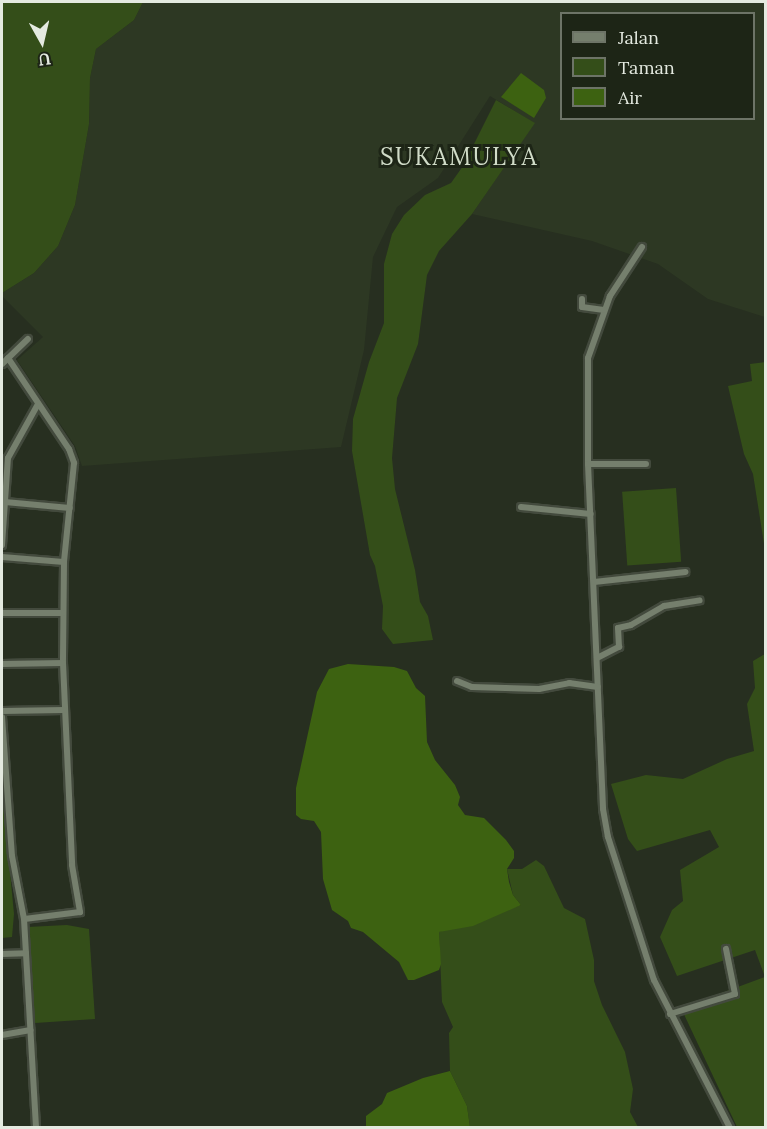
<!DOCTYPE html>
<html>
<head>
<meta charset="utf-8">
<style>
	body { margin:0 }
	#map { position:relative; width:767px; height:1129px; overflow:hidden; background:#272f20; font-family:Lora,serif }
	div>[style] { position:absolute }
	.built>* { inset:0; background:#2d3823 }
	.green>* { inset:0; background:#344e19; transform-origin:0 0 }
	.water>* { inset:0; background:#3d6211 }
	.roads { filter:drop-shadow(2px 0 #434a3d) drop-shadow(-2px 0 #434a3d) drop-shadow(0 2px #434a3d) drop-shadow(0 -2px #434a3d) }
	.street>* { height:6px; margin:-3px; padding:0 3px; transform-origin:3px; border-radius:3px; background:#757f6d }
	span { translate:-50% -50%; white-space:nowrap; text-align:center; line-height:1.15; -webkit-text-stroke:6px #1d2516; paint-order:stroke }
	.quarter-label { font-size:24px; color:#d1dcc8; letter-spacing:1.5px }
	.frame { position:absolute; inset:0; border:3px solid #e4eae0; pointer-events:none }
	.legend { position:absolute; left:560px; top:12px; width:195px; height:108px; box-sizing:border-box; background:#1d2516; border:2px solid #6d7467; margin:0; padding:8px 10px; list-style:none; font-size:18px; color:#e4eae0 }
	.legend li { display:flex; align-items:center; gap:12px; height:30px }
	.legend b { width:30px; border:2px solid #6d7467 }
	.north { position:absolute; left:12px; top:12px; width:60px; height:60px; -webkit-text-stroke:4px #1d2516; paint-order:stroke; rotate:172deg; font-size:16px; font-weight:700; line-height:24px; text-align:center; color:#e4eae0 }
	.north::after { content:''; display:block; margin:auto; width:21px; height:27px; background:#e4eae0; clip-path:polygon(50% 0,100% 100%,50% 72%,0 100%) }
</style>
</head>
<body>
<div id="map">
	<div class="built">
		<div style="clip-path:polygon(evenodd,143px 2px,765px 2px,765px 317px,708px 299px,658px 264px,592px 241px,472px 214px,534px 123px,490px 96px,438px 178px,397px 207px,373px 257px,364px 350px,341px 447px,82px 466px,75px 446px,17px 360px,43px 337px,2px 296px,2px 293px,34px 273px,58px 246px,75px 205px,89px 124px,90px 78px,96px 49px,134px 20px,143px 2px,562px 14px,754px 14px,754px 118px,562px 118px,562px 14px)"></div>
	</div>
	<div class="green">
		<div style="clip-path:polygon(2px 2px,143px 2px,134px 20px,96px 49px,90px 78px,89px 124px,75px 205px,58px 246px,34px 273px,2px 293px)"></div>
		<div style="clip-path:polygon(496px 100px,535px 123px,472px 214px,439px 251px,427px 275px,418px 344px,397px 398px,392px 458px,395px 489px,415px 570px,420px 602px,428px 616px,433px 640px,393px 644px,382px 629px,383px 606px,375px 566px,370px 555px,352px 451px,353px 419px,369px 362px,384px 323px,384px 264px,392px 234px,404px 215px,425px 195px,451px 183px,463px 166px)"></div>
		<div style="clip-path:polygon(765px 362px,766px 362px,765px 550px,753px 474px,744px 454px,728px 386px,752px 381px,750px 364px)"></div>
		<div style="left:676px;top:488px;width:74px;height:54px;rotate:86deg"></div>
		<div style="clip-path:polygon(765px 654px,765px 1127px,737px 1127px,681px 1008px,765px 977px,755px 950px,677px 976px,660px 937px,672px 910px,683px 901px,680px 870px,719px 847px,710px 830px,637px 851px,628px 839px,611px 784px,646px 775px,683px 779px,727px 759px,754px 751px,747px 704px,755px 688px,753px 661px)"></div>
		<div style="clip-path:polygon(2px 788px,14px 914px,12px 937px,2px 938px)"></div>
		<div style="clip-path:polygon(536px 860px,544px 866px,564px 908px,585px 919px,594px 960px,594px 981px,602px 1005px,625px 1052px,633px 1089px,630px 1112px,638px 1127px,470px 1127px,467px 1106px,450px 1071px,449px 1033px,453px 1027px,442px 1002px,439px 932px,521px 905px,513px 895px,507px 869px,522px 869px)"></div>
		<div style="clip-path:polygon(67px 925px,89px 929px,95px 1019px,35px 1023px,28px 927px)"></div>
	</div>
	<div class="water">
		<div style="clip-path:polygon(521px 73px,544px 90px,546px 98px,534px 118px,501px 97px)"></div>
		<div style="clip-path:polygon(348px 664px,394px 667px,407px 671px,416px 688px,425px 696px,427px 742px,435px 760px,455px 785px,460px 797px,458px 805px,465px 815px,484px 818px,506px 840px,514px 851px,514px 858px,507px 869px,509px 882px,513px 895px,521px 905px,473px 926px,439px 932px,441px 964px,439px 970px,414px 980px,408px 980px,399px 962px,363px 932px,351px 928px,348px 921px,332px 910px,323px 879px,321px 832px,314px 821px,301px 819px,296px 815px,296px 788px,317px 692px,329px 669px)"></div>
		<div style="clip-path:polygon(450px 1071px,467px 1106px,470px 1127px,366px 1127px,366px 1116px,382px 1104px,387px 1093px,423px 1078px)"></div>
	</div>
	<div class="roads">
		<div class="street">
			<div style="left:642px;top:247px;width:59px;rotate:123.1deg"></div>
			<div style="left:610px;top:296px;width:66px;rotate:109.5deg"></div>
			<div style="left:588px;top:358px;width:106px;rotate:90deg"></div>
			<div style="left:588px;top:464px;width:345px;rotate:87.5deg"></div>
			<div style="left:603px;top:809px;width:28px;rotate:80deg"></div>
			<div style="left:608px;top:837px;width:150px;rotate:72.2deg"></div>
			<div style="left:654px;top:980px;width:166px;rotate:62.8deg"></div>
			<div style="left:582px;top:299px;width:8px;rotate:90deg"></div>
			<div style="left:582px;top:307px;width:22px;rotate:8deg"></div>
			<div style="left:8px;top:358px;width:110px;rotate:56.2deg"></div>
			<div style="left:69px;top:449px;width:15px;rotate:70deg"></div>
			<div style="left:74px;top:463px;width:100px;rotate:95.8deg"></div>
			<div style="left:64px;top:562px;width:101px;rotate:90.6deg"></div>
			<div style="left:63px;top:663px;width:202px;rotate:87.4deg"></div>
			<div style="left:72px;top:865px;width:48px;rotate:80.3deg"></div>
			<div style="left:80px;top:912px;width:56px;rotate:172.9deg"></div>
			<div style="left:2px;top:364px;width:36px;rotate:-44deg"></div>
			<div style="left:588px;top:464px;width:58px"></div>
			<div style="left:5px;top:502px;width:65px;rotate:5.3deg"></div>
			<div style="left:521px;top:507px;width:70px;rotate:5.7deg"></div>
			<div style="left:2px;top:545px;width:87px;rotate:-86.1deg"></div>
			<div style="left:8px;top:458px;width:62px;rotate:-60.9deg"></div>
			<div style="left:2px;top:557px;width:62px;rotate:4.6deg"></div>
			<div style="left:594px;top:582px;width:92px;rotate:-6.3deg"></div>
			<div style="left:2px;top:613px;width:61px"></div>
			<div style="left:597px;top:658px;width:25px;rotate:-27deg"></div>
			<div style="left:619px;top:647px;width:19px;rotate:-93deg"></div>
			<div style="left:618px;top:628px;width:13px;rotate:-13deg"></div>
			<div style="left:631px;top:625px;width:38px;rotate:-30deg"></div>
			<div style="left:664px;top:606px;width:36px;rotate:-9deg"></div>
			<div style="left:2px;top:664px;width:61px;rotate:-0.9deg"></div>
			<div style="left:457px;top:681px;width:16px;rotate:22deg"></div>
			<div style="left:472px;top:687px;width:67px;rotate:1.7deg"></div>
			<div style="left:539px;top:689px;width:31px;rotate:-11deg"></div>
			<div style="left:569px;top:683px;width:29px;rotate:8deg"></div>
			<div style="left:2px;top:711px;width:62px;rotate:-0.9deg"></div>
			<div style="left:2px;top:717px;width:139px;rotate:85.9deg"></div>
			<div style="left:12px;top:856px;width:64px;rotate:79.2deg"></div>
			<div style="left:24px;top:919px;width:209px;rotate:86.7deg"></div>
			<div style="left:2px;top:954px;width:24px;rotate:-2deg"></div>
			<div style="left:670px;top:1014px;width:68px;rotate:-17.1deg"></div>
			<div style="left:735px;top:994px;width:46px;rotate:-101.3deg"></div>
			<div style="left:2px;top:1035px;width:29px;rotate:-10deg"></div>
		</div>
	</div>
	<div class="quarter-label">
		<span style="left:459px;top:157px">SUKAMULYA</span>
	</div>
	<div class="frame"></div>
	<ul class="legend">
	<li><b style="height:8px;background:#757f6d"></b>Jalan</li>
	<li><b style="height:16px;background:#344e19"></b>Taman</li>
	<li><b style="height:16px;background:#3d6211"></b>Air</li>
	</ul>
	<div class="north">U</div>
</div>
</body>
</html>
